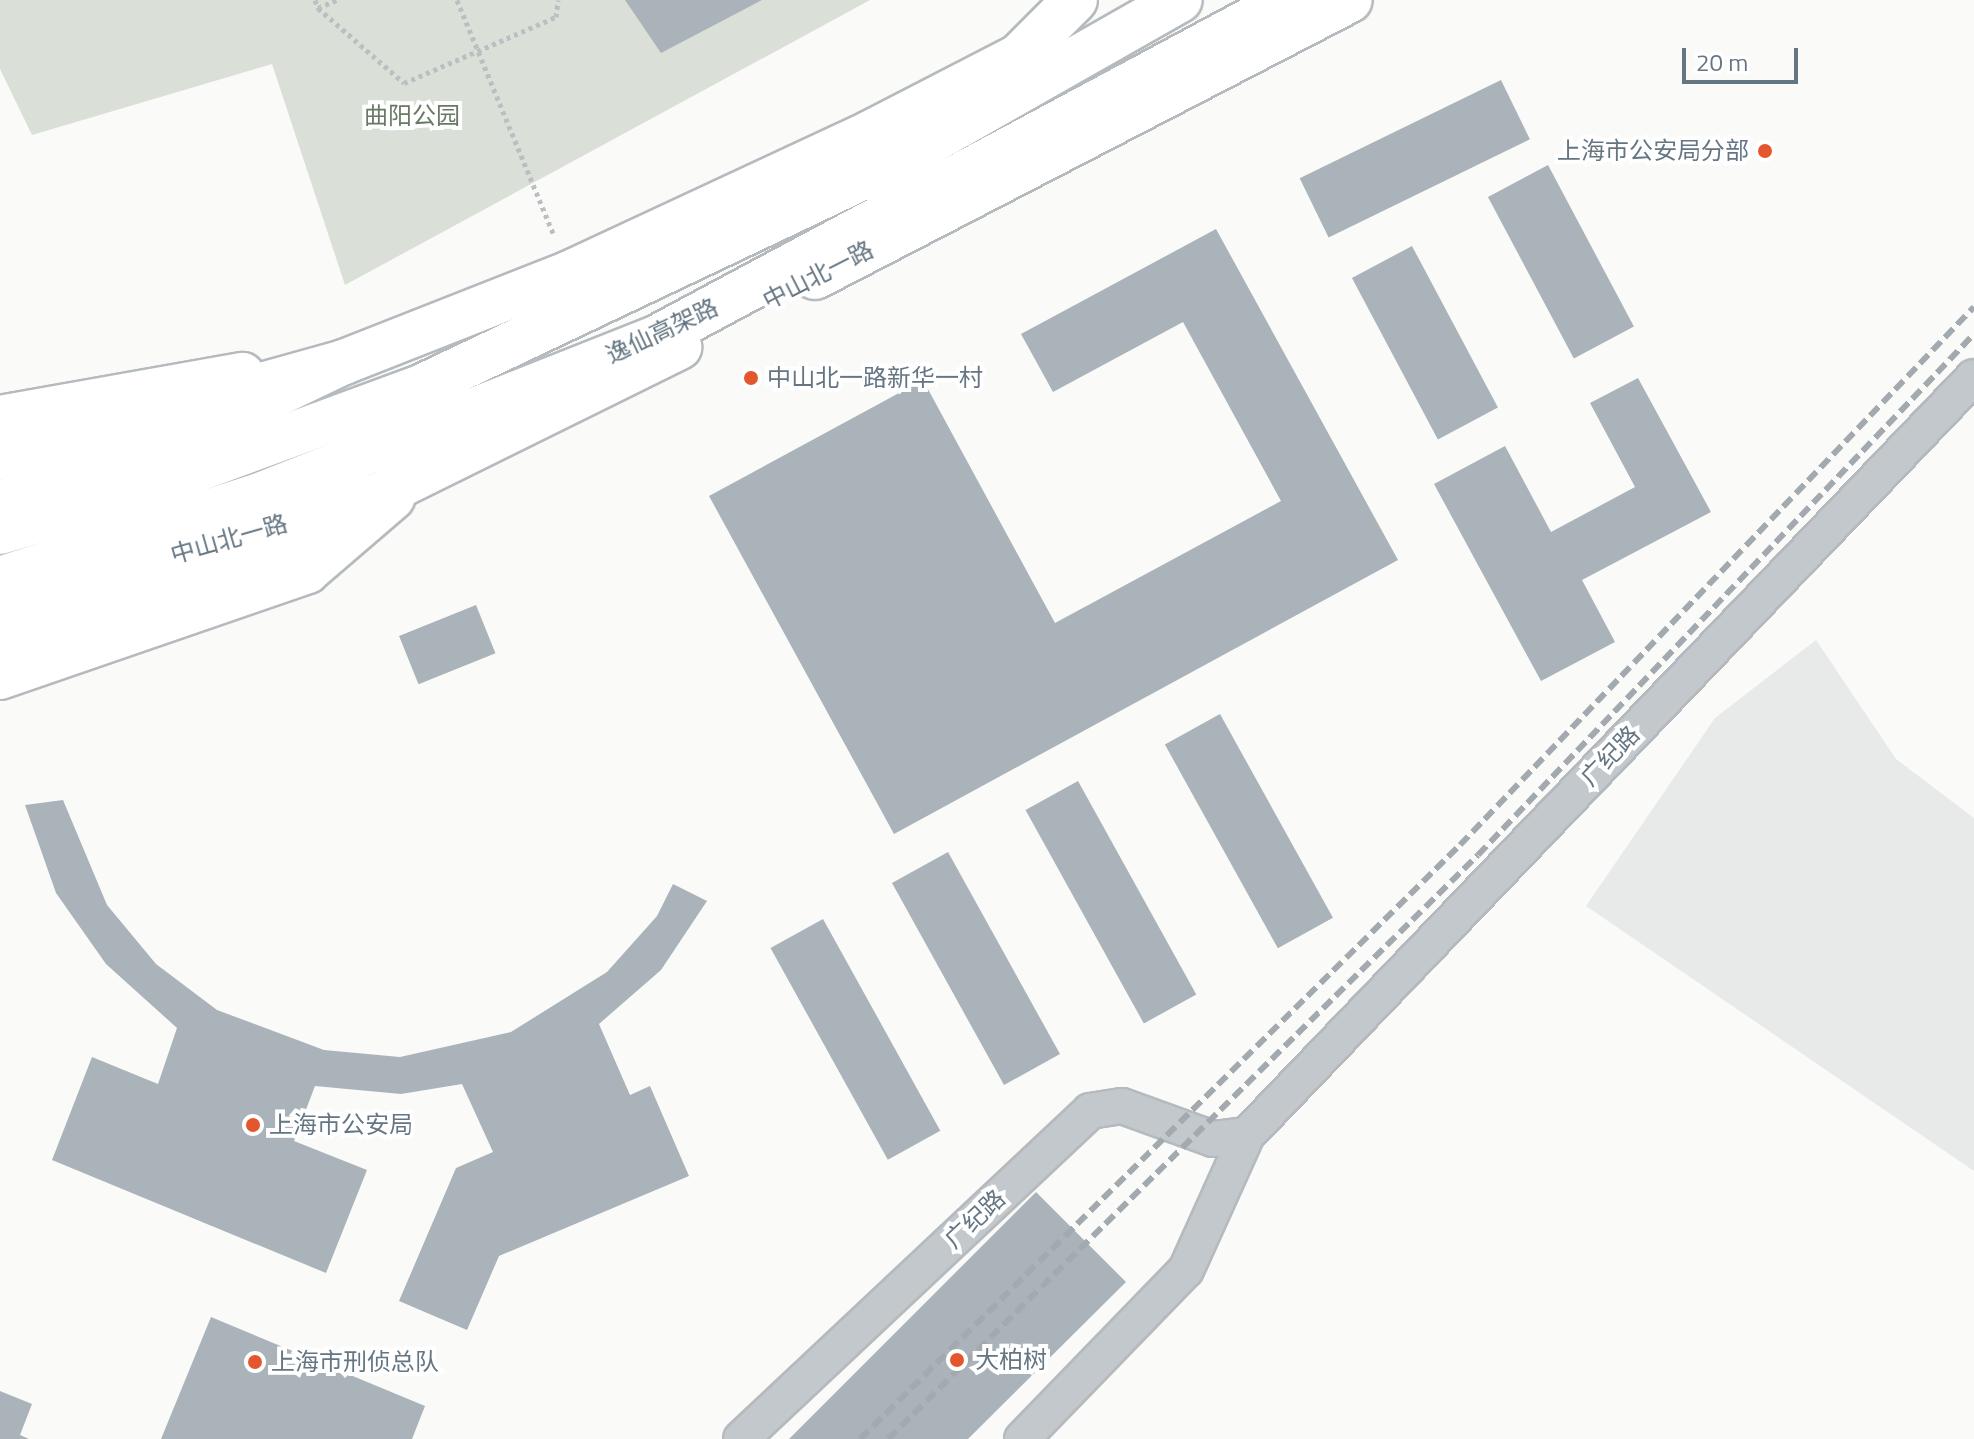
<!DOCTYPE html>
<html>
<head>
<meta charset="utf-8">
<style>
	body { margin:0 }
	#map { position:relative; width:1974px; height:1439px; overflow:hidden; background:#fafaf8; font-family:"Titillium Web","Noto Sans SC",sans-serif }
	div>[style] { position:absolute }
	.built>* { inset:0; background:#e8e9e9 }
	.green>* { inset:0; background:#dadfd7 }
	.building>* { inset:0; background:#aab3b9; transform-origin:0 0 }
	.path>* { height:5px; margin-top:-2.5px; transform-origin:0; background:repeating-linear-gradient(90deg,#bbbfc2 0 4px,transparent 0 8px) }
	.roads { filter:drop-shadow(2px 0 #b5babe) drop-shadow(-2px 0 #b5babe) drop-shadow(0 2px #b5babe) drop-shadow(0 -2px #b5babe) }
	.street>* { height:34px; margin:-17px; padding:0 17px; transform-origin:17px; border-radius:17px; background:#c3c8cc }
	.primary>* { height:44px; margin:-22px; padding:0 22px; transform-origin:22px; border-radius:22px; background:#fff }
	.highway>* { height:44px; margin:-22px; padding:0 22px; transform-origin:22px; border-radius:22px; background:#fff }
	.rail>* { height:6px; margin-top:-3px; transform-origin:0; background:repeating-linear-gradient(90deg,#a2aab0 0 12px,transparent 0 18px) }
	.dots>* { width:22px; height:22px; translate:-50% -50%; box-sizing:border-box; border:4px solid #fff; border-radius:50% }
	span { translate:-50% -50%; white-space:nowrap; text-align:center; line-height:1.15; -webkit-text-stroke:8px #fff; paint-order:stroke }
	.park-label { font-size:24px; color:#687a64 }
	.poi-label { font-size:24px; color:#657683 }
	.right { translate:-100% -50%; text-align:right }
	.left { translate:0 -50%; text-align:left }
	.street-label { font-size:24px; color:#657683 }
	.scale { position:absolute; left:1682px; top:48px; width:116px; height:36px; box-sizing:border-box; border:4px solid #657683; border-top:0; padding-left:10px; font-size:24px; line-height:28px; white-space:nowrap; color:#657683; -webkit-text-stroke:6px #fff; paint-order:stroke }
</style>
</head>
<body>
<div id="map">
	<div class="built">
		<div style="clip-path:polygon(1816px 640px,1896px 759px,1974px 818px,1974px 1171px,1586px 906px,1715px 718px)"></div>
	</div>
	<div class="green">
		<div style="clip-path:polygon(0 0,870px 0,345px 285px,272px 64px,32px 135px,0 69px)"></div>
	</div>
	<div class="building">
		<div style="clip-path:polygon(625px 0,762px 0,661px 53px)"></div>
		<div style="left:1501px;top:80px;width:66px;height:224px;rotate:64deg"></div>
		<div style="left:1548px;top:165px;width:183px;height:68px;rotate:62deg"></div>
		<div style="clip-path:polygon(1216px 229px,1398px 560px,894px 834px,709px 496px,923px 380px,1055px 623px,1281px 501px,1183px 322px,1053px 392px,1021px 334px)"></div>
		<div style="left:1412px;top:246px;width:183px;height:68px;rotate:62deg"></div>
		<div style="clip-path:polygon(1638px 378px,1711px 512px,1582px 580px,1615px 642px,1541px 681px,1434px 484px,1505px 446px,1551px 532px,1635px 487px,1590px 403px)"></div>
		<div style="left:476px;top:605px;width:52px;height:83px;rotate:68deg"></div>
		<div style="left:1220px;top:714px;width:233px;height:63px;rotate:61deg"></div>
		<div style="left:1078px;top:781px;width:244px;height:60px;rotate:61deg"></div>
		<div style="clip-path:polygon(63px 800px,107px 905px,156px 964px,217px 1010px,324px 1050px,400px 1057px,511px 1032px,607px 972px,657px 916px,673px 884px,707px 901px,661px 970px,599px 1024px,630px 1095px,650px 1086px,689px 1176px,499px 1256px,467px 1330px,399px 1301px,456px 1168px,493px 1152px,462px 1084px,401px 1094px,315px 1086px,294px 1141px,367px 1170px,326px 1273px,52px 1160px,92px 1057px,158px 1084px,177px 1028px,106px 964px,56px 893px,25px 805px)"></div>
		<div style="left:948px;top:852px;width:231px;height:64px;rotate:61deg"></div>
		<div style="left:823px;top:919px;width:242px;height:60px;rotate:61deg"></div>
		<div style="clip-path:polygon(1036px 1192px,1126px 1282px,968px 1439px,789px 1439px)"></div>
		<div style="clip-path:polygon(211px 1317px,425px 1406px,412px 1439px,161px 1439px)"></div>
		<div style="clip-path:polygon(0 1391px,32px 1404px,20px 1435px,29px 1439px,0 1439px)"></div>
	</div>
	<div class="path">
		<div style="left:315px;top:0;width:9px;rotate:69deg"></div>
		<div style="left:318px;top:8px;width:21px;rotate:-23deg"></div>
		<div style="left:457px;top:0;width:254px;rotate:67.6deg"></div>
		<div style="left:318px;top:8px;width:114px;rotate:41.1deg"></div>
		<div style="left:404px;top:83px;width:166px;rotate:-23.5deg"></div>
		<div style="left:556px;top:17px;width:17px;rotate:-83deg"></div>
	</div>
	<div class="roads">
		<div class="street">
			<div style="left:741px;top:1439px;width:479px;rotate:-43.2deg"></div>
			<div style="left:1090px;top:1111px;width:32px;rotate:-9deg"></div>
			<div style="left:1122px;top:1106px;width:97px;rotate:19.9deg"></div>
			<div style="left:1213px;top:1139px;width:34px;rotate:-7deg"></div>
			<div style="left:1022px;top:1439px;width:235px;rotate:-45.9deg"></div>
			<div style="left:1186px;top:1270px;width:148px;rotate:-65.7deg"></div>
			<div style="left:1247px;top:1135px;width:1050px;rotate:-46.2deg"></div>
		</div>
		<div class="primary">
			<div style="left:815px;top:277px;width:602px;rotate:-27.37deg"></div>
			<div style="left:0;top:418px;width:246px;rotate:-10.1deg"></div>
			<div style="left:0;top:503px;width:166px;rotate:-18.2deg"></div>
			<div style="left:158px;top:451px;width:206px;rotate:-25.6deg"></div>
			<div style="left:344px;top:362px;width:243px;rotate:-21.5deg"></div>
			<div style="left:570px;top:273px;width:331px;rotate:-25deg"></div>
			<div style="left:870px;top:133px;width:168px;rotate:-27.3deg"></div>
			<div style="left:1019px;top:56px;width:79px;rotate:-45deg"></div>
			<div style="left:0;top:606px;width:396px;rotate:-16.3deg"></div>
			<div style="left:380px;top:495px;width:334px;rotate:-26.3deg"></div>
			<div style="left:0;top:677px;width:325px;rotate:-19deg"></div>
			<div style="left:307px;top:571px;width:113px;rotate:-40.7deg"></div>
		</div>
		<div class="highway">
			<div style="left:0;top:458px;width:357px;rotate:-15.6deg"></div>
			<div style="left:0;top:532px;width:139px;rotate:-16.3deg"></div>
			<div style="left:133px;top:493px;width:307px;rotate:-20.2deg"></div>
			<div style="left:421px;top:387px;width:520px;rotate:-25.38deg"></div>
			<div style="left:891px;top:164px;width:332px;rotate:-29.6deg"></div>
			<div style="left:0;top:579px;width:270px;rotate:-17.9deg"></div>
			<div style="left:257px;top:496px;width:431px;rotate:-21.6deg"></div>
			<div style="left:658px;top:337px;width:714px;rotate:-28.14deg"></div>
			<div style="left:0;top:644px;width:219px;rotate:-17.8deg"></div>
			<div style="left:209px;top:577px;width:190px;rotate:-25.6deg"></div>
		</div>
	</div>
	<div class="rail">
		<div style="left:860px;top:1439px;width:844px;rotate:-44.71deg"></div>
		<div style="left:1460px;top:845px;width:744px;rotate:-46.31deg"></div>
		<div style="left:888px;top:1439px;width:830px;rotate:-44.71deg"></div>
		<div style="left:1478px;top:855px;width:719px;rotate:-46.41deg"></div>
	</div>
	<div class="dots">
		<div style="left:1765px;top:151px;background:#e4572e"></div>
		<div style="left:751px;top:378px;background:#e4572e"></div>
		<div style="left:253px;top:1125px;background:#e4572e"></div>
		<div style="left:957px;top:1360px;background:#e4572e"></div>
		<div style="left:255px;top:1362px;background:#e4572e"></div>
	</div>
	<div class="park-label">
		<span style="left:412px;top:116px">曲阳公园</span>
	</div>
	<div class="poi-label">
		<span class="right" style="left:1749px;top:151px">上海市公安局分部</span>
		<span class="left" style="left:767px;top:378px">中山北一路新华一村</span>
		<span class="left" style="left:269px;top:1125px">上海市公安局</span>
		<span class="left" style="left:975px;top:1360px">大柏树</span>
		<span class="left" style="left:271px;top:1362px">上海市刑侦总队</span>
	</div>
	<div class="street-label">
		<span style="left:818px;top:275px;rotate:-27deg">中山北一路</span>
		<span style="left:662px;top:331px;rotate:-25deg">逸仙高架路</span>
		<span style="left:229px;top:539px;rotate:-16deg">中山北一路</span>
		<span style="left:1610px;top:756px;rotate:-46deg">广纪路</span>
		<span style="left:975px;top:1219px;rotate:-43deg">广纪路</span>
	</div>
	<div class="scale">20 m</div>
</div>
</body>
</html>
